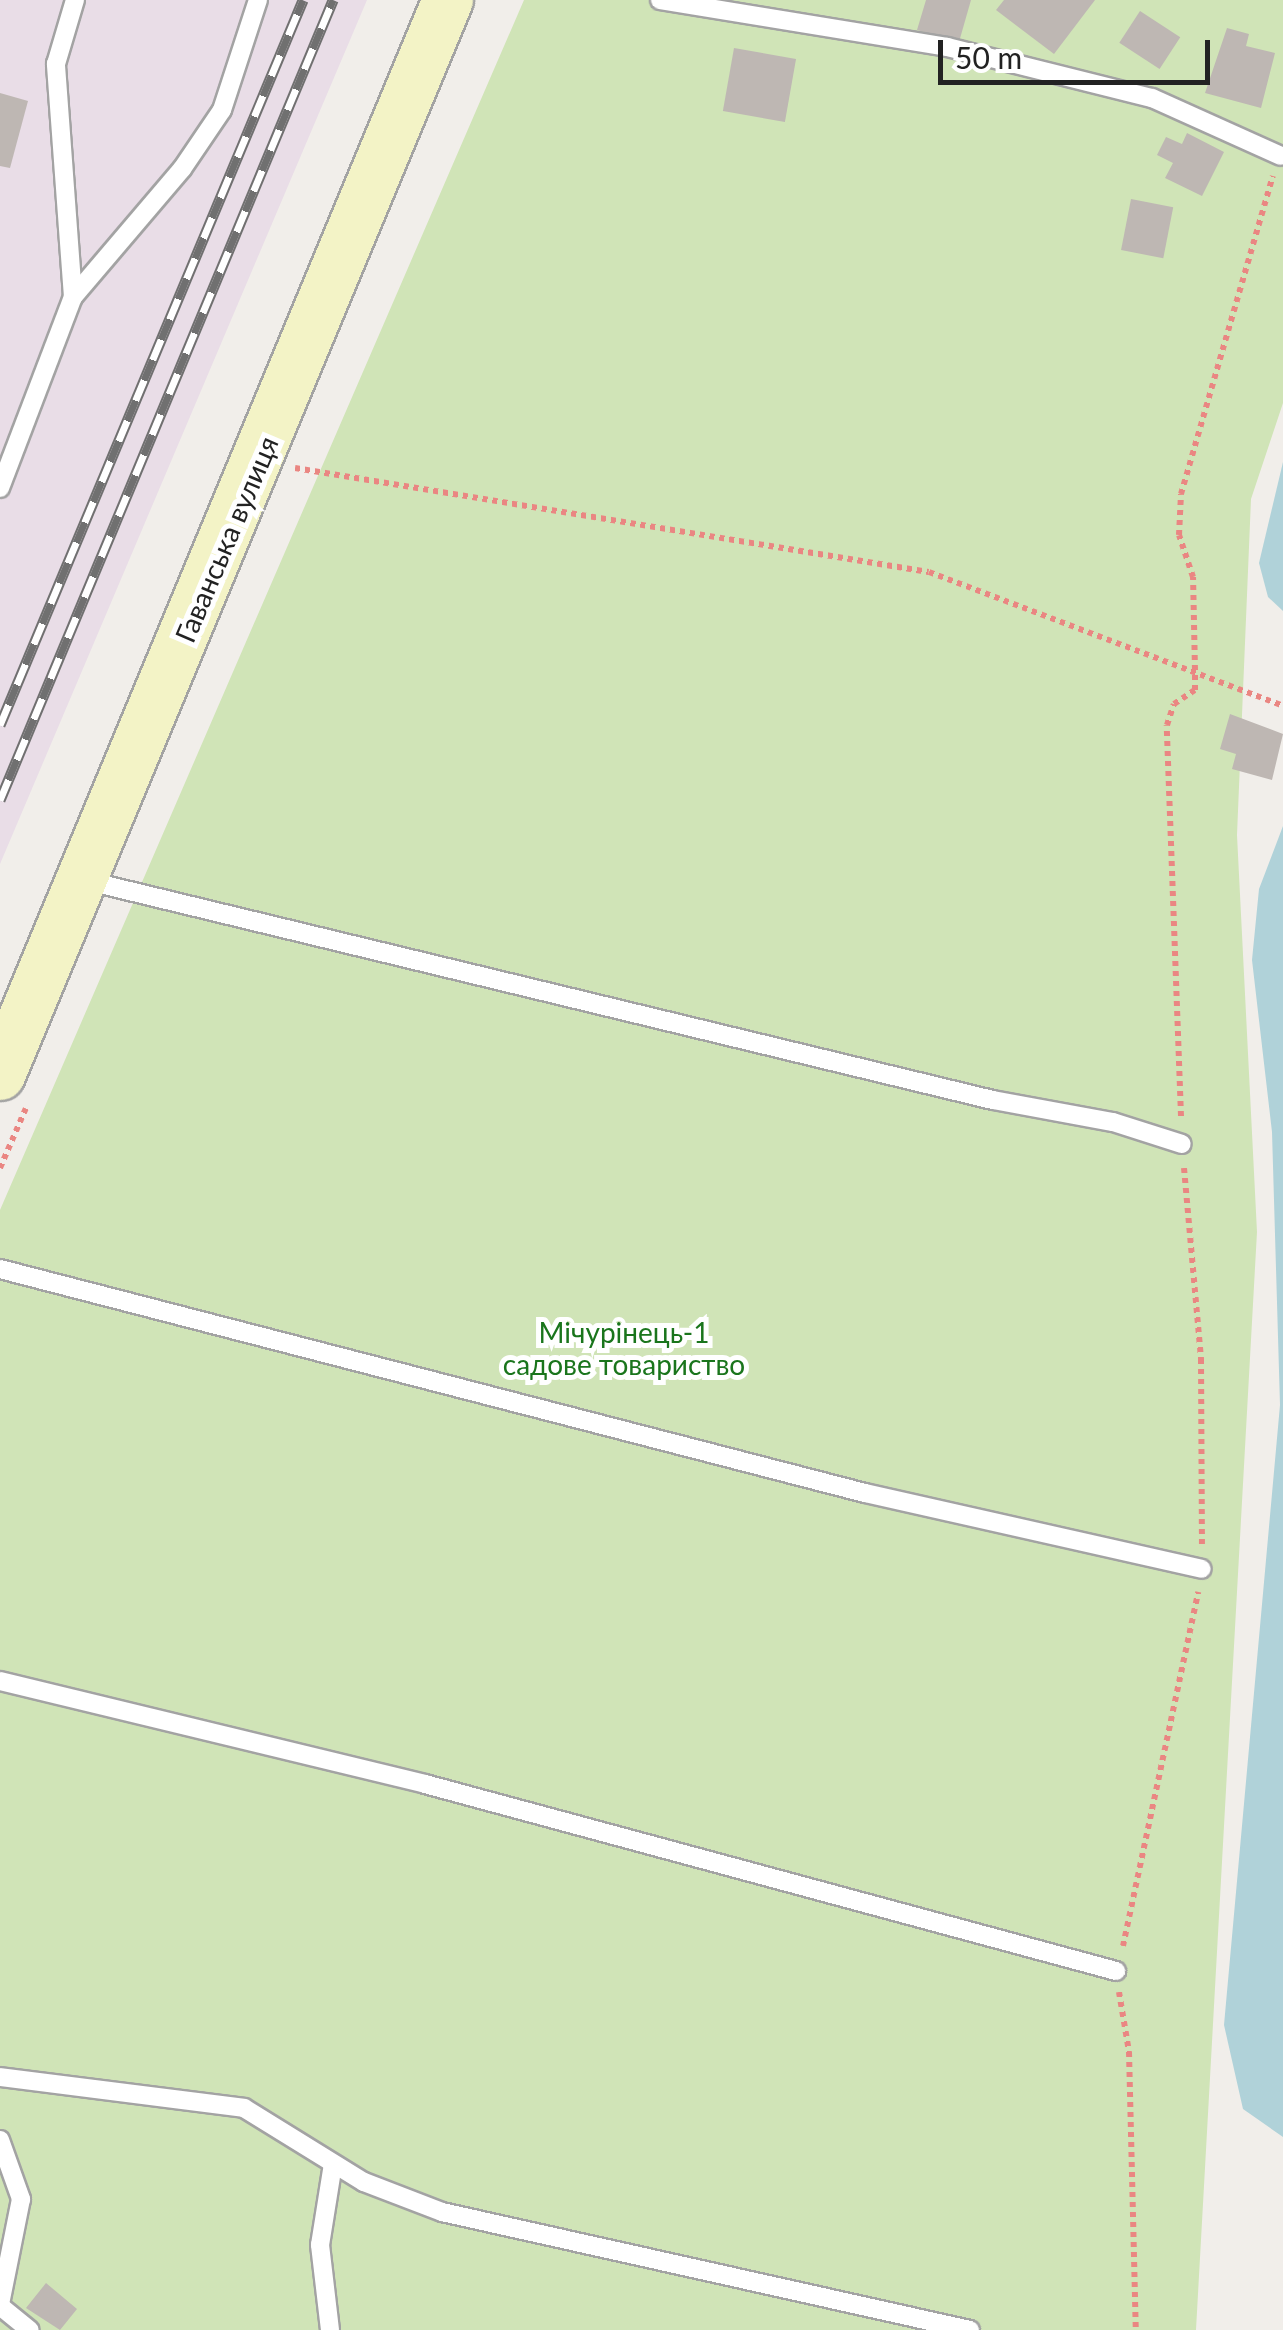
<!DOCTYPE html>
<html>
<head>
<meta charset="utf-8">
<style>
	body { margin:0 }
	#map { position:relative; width:1283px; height:2330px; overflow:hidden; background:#f1eeea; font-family:Lato,sans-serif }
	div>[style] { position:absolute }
	.industrial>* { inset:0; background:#e9dde7 }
	.grass>* { inset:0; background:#d0e4b7 }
	.water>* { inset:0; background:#b0d2d9 }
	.building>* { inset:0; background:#beb7b3; transform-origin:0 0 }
	.path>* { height:6px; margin-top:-3px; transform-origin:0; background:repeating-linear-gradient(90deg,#ea8682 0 5px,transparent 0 10px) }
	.roads { filter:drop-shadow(2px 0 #a3a3a3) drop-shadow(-2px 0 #a3a3a3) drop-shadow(0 2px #a3a3a3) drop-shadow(0 -2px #a3a3a3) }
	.lane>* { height:18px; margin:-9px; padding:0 9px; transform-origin:9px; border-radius:9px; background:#fff }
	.secondary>* { height:50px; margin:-25px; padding:0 25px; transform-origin:25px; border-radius:25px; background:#f3f3c6 }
	.rail>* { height:11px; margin-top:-5.5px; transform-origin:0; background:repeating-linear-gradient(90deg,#fff 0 22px,#707070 0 44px); box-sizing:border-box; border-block:2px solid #707070 }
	span { translate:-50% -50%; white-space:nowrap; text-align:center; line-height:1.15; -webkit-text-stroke:10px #fff; paint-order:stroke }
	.street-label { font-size:28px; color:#222 }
	.park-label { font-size:28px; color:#1a751c }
	.scale { position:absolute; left:938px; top:40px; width:272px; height:45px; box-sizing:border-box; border:5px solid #222; border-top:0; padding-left:12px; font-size:30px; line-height:35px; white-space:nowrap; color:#222; -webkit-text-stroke:8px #fff; paint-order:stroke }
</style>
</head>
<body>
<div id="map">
	<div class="industrial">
		<div style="clip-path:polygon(0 0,367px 0,0 864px)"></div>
	</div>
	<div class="grass">
		<div style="clip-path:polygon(524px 0,1283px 0,1283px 403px,1251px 499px,1237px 835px,1257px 1232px,1196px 2330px,0 2330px,0 1210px)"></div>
	</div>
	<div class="water">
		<div style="clip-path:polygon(1283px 462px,1283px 611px,1268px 597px,1259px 563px)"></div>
		<div style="clip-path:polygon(1283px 826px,1283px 2137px,1243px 2109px,1224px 2025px,1280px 1405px,1272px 1132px,1252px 960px,1259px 889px)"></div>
	</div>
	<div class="building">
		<div style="clip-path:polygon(926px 0,971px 0,959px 42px,917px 30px)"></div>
		<div style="clip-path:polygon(1004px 0,1095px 0,1054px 54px,996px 10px)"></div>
		<div style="left:1140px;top:11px;width:48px;height:38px;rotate:33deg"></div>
		<div style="clip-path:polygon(1227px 28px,1249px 34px,1246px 46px,1275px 53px,1261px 108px,1205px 93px)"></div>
		<div style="left:734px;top:48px;width:63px;height:64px;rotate:10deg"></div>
		<div style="clip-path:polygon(0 93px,28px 101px,10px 168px,0 166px)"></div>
		<div style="clip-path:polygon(1187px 133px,1224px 152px,1202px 196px,1165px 178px,1173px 163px,1157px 155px,1166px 137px,1182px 144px)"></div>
		<div style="left:1131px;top:199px;width:43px;height:52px;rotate:11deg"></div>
		<div style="clip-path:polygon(1230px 714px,1283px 734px,1272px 780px,1232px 769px,1236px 754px,1220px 749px)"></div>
		<div style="clip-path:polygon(46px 2283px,77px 2309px,60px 2330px,26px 2308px)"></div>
	</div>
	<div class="path">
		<div style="left:295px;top:468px;width:642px;rotate:9.32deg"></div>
		<div style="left:929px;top:572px;width:379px;rotate:20.7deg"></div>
		<div style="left:1181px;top:1116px;width:391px;rotate:-92.1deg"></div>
		<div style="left:1167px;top:725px;width:22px;rotate:-72deg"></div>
		<div style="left:1174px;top:704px;width:25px;rotate:-34deg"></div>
		<div style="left:1195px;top:690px;width:20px;rotate:-90deg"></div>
		<div style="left:1195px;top:670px;width:93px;rotate:-91.2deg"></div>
		<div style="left:1193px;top:577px;width:44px;rotate:-108.4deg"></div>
		<div style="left:1179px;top:535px;width:41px;rotate:-87.2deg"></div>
		<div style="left:1181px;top:494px;width:331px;rotate:-73.9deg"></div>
		<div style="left:0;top:1168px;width:65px;rotate:-66.6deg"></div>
		<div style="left:1184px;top:1168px;width:192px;rotate:84.9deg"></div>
		<div style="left:1201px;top:1359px;width:186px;rotate:89.7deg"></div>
		<div style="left:1123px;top:1946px;width:362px;rotate:-78deg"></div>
		<div style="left:1119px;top:1992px;width:61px;rotate:80.5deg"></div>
		<div style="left:1129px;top:2052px;width:278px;rotate:88.6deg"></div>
	</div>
	<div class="roads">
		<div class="lane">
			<div style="left:660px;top:0;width:291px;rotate:9.3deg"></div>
			<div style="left:947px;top:47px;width:211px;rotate:14deg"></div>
			<div style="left:1152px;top:98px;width:141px;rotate:24.2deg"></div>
			<div style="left:73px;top:297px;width:234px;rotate:-94.2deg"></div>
			<div style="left:56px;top:64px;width:67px;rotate:-73.5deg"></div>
			<div style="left:0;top:488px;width:204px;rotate:-69.1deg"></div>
			<div style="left:73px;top:297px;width:168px;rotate:-49.6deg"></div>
			<div style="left:182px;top:169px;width:71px;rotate:-55.9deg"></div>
			<div style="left:222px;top:110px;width:116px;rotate:-71.9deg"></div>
			<div style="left:84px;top:880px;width:935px;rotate:13.61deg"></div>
			<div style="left:993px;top:1100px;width:122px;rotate:10.4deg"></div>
			<div style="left:1113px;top:1122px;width:72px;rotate:17.7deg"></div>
			<div style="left:0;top:1269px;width:894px;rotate:14.52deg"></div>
			<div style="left:865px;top:1493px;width:345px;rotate:12.7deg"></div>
			<div style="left:0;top:1681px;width:437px;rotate:13.6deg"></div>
			<div style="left:425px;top:1784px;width:716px;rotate:15.14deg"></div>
			<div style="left:0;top:2077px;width:246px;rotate:7.2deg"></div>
			<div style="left:244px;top:2108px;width:141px;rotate:31.7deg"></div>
			<div style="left:364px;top:2182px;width:84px;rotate:21deg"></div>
			<div style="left:442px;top:2212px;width:541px;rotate:12.6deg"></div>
			<div style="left:0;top:2140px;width:63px;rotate:70.4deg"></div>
			<div style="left:21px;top:2199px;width:107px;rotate:101.3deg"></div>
			<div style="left:0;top:2306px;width:38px;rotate:39deg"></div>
			<div style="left:330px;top:2330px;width:86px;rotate:-96.7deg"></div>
			<div style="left:320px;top:2245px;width:82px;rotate:-80.9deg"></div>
		</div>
		<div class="secondary">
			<div style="left:0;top:1075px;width:1165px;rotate:-67.38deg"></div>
		</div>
	</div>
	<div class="rail">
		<div style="left:0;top:725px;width:786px;rotate:-67.32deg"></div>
		<div style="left:0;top:800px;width:867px;rotate:-67.4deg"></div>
	</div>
	<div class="street-label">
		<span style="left:226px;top:539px;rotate:-67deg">Гаванська вулиця</span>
	</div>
	<div class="park-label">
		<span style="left:624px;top:1348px">Мічурінець-1<br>садове товариство</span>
	</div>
	<div class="scale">50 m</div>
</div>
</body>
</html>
